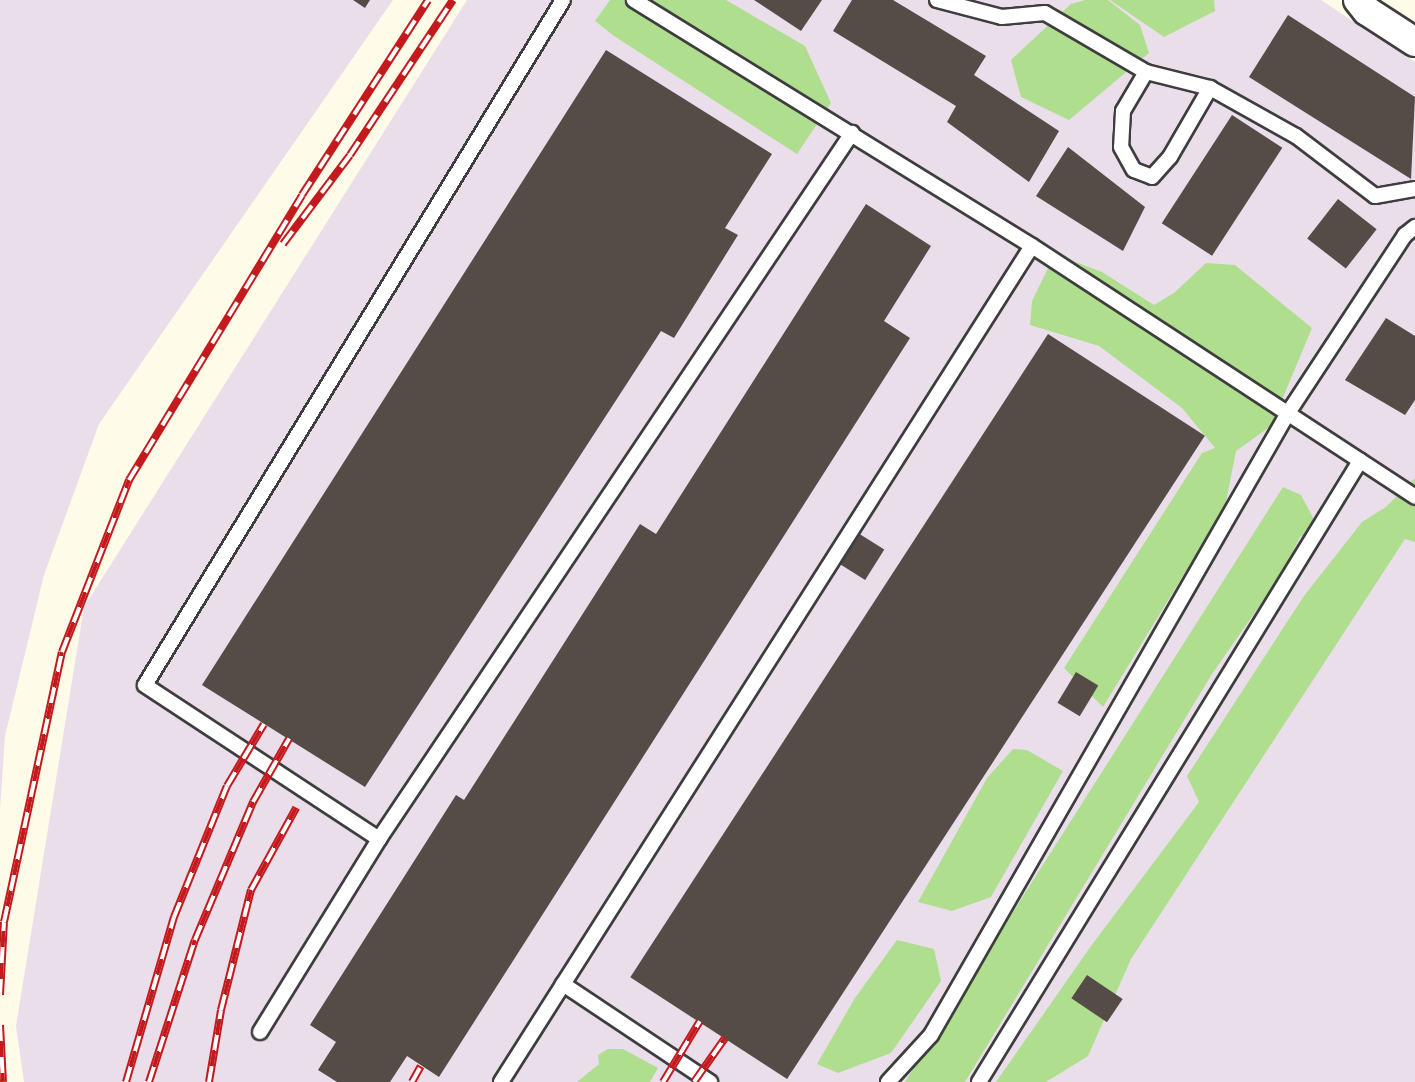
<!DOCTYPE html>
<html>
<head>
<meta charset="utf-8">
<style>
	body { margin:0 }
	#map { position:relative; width:1415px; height:1082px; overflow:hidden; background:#fffbe9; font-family:"Playfair Display",serif }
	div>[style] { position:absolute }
	.industrial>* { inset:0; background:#eadeeb }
	.forest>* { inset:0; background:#b0de8f }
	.building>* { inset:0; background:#554c47; transform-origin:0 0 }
	.roads { filter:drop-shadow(2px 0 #3e3e3e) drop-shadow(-2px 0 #3e3e3e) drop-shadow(0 2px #3e3e3e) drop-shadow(0 -2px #3e3e3e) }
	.service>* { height:14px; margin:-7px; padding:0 7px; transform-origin:7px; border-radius:7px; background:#fff }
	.minor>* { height:28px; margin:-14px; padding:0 14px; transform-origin:14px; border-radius:14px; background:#fff }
	.rail>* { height:8px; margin-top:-4px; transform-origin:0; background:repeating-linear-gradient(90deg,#fff 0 16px,#c41a1e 0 32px); box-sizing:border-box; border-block:2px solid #c41a1e }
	span { translate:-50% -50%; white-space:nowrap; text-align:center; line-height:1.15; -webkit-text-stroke:7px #fff; paint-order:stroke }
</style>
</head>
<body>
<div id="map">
	<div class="industrial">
		<div style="clip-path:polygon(0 0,393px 0,99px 424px,44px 575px,5px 736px,0 809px)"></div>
		<div style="clip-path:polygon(467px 0,1321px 0,1415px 62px,1415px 1082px,24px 1082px,16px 1026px,84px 607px)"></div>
	</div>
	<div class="forest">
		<div style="clip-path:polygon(610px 0,726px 0,805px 46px,831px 103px,797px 154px,614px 36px,595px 21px)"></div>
		<div style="clip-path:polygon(1085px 0,1108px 0,1140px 25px,1149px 53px,1069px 120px,1021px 97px,1011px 60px,1071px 4px)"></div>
		<div style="clip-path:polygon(1110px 0,1214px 0,1215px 11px,1164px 37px)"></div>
		<div style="clip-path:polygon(1055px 254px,1102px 272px,1154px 305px,1174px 293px,1206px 263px,1235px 265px,1312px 328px,1271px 426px,1236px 451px,1225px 507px,1103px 707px,1064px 668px,1202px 453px,1215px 448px,1182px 408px,1099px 346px,1030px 325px,1032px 301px)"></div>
		<div style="clip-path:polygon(1415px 478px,1415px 542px,1405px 539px,1131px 959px,1088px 1056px,1046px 1082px,996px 1082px,1091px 946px,1199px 802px,1187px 776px,1304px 596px,1362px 522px,1386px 507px)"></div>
		<div style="clip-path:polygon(1283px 487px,1301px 495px,1319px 529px,1300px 537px,1283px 572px,1212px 674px,965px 1082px,905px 1082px)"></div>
		<div style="clip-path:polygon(1013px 749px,1027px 750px,1063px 771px,991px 897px,952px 911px,918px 902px,987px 778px)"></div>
		<div style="clip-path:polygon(897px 940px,934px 949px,941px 981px,891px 1053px,838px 1073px,817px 1064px,855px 998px)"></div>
		<div style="clip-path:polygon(608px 1049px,623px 1049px,658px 1068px,650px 1082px,577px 1082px,599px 1064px,598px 1055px)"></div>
	</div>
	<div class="building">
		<div style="clip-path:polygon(353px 0,370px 0,365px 8px)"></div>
		<div style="clip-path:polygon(754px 0,822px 0,801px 31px)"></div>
		<div style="clip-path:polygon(852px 0,893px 0,986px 56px,974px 75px,1059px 131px,1029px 182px,947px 122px,956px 106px,833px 31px)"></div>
		<div style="clip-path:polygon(1288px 15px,1415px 97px,1411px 179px,1249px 77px)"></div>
		<div style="clip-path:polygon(606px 50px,772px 154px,725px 228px,738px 235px,674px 338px,661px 331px,365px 787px,202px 685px)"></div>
		<div style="left:1232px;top:115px;width:60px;height:129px;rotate:33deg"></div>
		<div style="clip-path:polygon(1068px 147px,1145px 207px,1123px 251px,1036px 196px)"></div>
		<div style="left:1338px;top:199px;width:49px;height:50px;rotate:38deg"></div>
		<div style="clip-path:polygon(866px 204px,931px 246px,884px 321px,910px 338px,439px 1077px,407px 1056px,390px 1082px,337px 1082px,318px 1070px,336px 1042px,310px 1025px,456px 795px,464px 800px,640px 524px,656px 534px)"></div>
		<div style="clip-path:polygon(1386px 318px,1415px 336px,1415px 400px,1405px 415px,1345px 380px)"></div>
		<div style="left:1048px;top:334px;width:187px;height:767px;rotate:33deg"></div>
		<div style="left:858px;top:533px;width:31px;height:36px;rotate:32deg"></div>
		<div style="left:1076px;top:672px;width:26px;height:36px;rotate:31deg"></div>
		<div style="left:1087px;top:975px;width:43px;height:28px;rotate:34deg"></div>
	</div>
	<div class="roads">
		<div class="service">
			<div style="left:937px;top:0;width:67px;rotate:14.7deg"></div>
			<div style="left:1002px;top:17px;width:43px;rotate:-5.3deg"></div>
			<div style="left:1045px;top:13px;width:117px;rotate:30.3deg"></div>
			<div style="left:1146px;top:72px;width:66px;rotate:14deg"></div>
			<div style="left:1210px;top:88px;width:98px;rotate:29.2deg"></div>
			<div style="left:1296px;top:136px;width:99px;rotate:37.2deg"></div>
			<div style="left:1375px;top:196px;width:41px;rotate:-9.9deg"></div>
			<div style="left:1146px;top:72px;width:45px;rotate:120.5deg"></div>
			<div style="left:1123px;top:111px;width:36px;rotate:93deg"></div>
			<div style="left:1121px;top:147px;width:26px;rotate:61deg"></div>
			<div style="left:1134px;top:170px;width:19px;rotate:21deg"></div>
			<div style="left:1152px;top:177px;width:27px;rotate:-48deg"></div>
			<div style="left:1170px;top:157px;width:80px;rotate:-59.9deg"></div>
			<div style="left:1032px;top:246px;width:458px;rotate:33.2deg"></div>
			<div style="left:379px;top:839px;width:280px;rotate:-146.7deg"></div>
			<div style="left:145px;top:685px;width:802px;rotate:-58.61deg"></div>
			<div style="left:563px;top:984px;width:177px;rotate:33.7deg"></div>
			<div style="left:260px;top:1032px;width:227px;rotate:-58.3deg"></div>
			<div style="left:379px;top:839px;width:850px;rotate:-56.18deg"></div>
			<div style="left:501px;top:1082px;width:990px;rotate:-57.58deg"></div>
			<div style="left:1032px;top:246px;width:468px;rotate:-148.3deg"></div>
			<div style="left:888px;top:1082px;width:64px;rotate:-47.5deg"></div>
			<div style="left:931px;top:1035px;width:717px;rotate:-60.15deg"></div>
			<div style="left:1288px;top:413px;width:213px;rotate:-56.7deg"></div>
			<div style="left:1405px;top:235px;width:13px;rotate:-39deg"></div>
			<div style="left:979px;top:1082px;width:729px;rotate:-58.47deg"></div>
		</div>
		<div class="minor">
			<div style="left:1358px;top:0;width:14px;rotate:51deg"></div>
			<div style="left:1367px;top:11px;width:57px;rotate:32.9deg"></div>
		</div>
	</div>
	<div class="rail">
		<div style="left:283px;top:244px;width:111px;rotate:-53deg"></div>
		<div style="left:350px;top:155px;width:186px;rotate:-56.4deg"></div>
		<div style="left:0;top:995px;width:73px;rotate:-86.9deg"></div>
		<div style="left:4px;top:922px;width:276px;rotate:-77.9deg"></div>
		<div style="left:62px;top:652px;width:185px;rotate:-68.7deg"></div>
		<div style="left:129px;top:480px;width:333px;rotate:-58.7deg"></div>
		<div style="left:302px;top:195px;width:232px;rotate:-57.1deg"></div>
		<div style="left:0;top:1025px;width:57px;rotate:87deg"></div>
		<div style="left:126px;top:1082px;width:172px;rotate:-73.8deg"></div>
		<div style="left:174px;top:917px;width:141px;rotate:-68deg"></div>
		<div style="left:227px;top:786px;width:72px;rotate:-59.2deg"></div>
		<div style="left:149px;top:1082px;width:149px;rotate:-72.1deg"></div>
		<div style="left:195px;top:940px;width:150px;rotate:-67.2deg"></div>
		<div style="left:253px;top:802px;width:73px;rotate:-60.3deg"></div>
		<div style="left:209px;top:1082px;width:73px;rotate:-80.5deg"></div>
		<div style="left:221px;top:1010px;width:124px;rotate:-76deg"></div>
		<div style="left:251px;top:890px;width:94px;rotate:-61.2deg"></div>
		<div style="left:412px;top:1082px;width:18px;rotate:-61deg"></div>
		<div style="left:663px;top:1082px;width:71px;rotate:-58.8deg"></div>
		<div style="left:694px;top:1082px;width:54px;rotate:-54.8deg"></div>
	</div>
</div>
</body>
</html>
